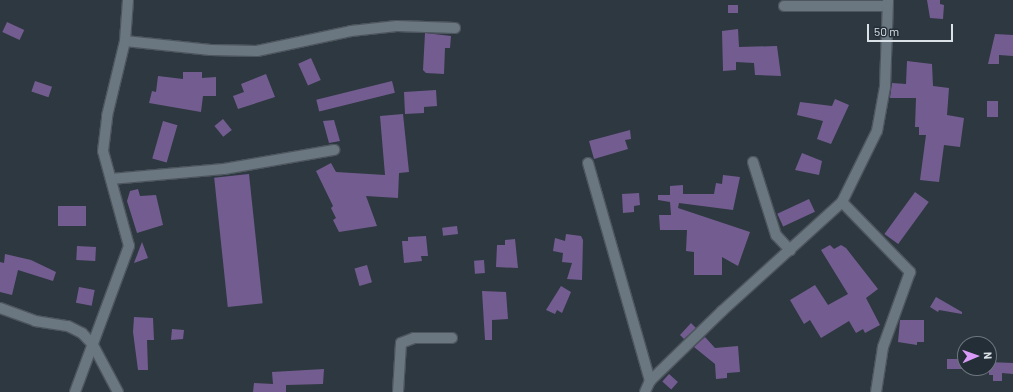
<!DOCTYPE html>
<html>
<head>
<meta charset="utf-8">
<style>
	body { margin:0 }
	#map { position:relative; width:1013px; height:392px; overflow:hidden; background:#2e3841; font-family:Barlow,sans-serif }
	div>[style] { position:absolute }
	.building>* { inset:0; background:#735d90; transform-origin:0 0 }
	.roads { filter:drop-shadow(1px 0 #4d555d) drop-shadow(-1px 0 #4d555d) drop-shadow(0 1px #4d555d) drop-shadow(0 -1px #4d555d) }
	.minor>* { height:10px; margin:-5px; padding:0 5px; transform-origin:5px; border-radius:5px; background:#6a7680 }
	span { translate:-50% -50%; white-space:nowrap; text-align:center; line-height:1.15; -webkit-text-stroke:3.5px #242e37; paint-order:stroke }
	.north { position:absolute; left:957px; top:336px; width:40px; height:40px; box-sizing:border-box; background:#242e37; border:1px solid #6d767d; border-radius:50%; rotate:88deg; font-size:11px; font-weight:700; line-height:16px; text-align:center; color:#dae1e7 }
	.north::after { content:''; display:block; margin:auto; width:14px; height:18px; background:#da9af7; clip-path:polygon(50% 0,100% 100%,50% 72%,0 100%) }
	.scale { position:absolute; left:867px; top:24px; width:86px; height:18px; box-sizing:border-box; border:2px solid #dae1e7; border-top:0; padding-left:5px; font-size:12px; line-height:14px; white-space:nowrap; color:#dae1e7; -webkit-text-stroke:3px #242e37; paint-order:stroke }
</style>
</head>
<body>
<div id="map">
	<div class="building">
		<div style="clip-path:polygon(927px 0,940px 0,940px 4px,944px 5px,943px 19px,930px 18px)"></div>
		<div style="left:728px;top:5px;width:10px;height:8px"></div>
		<div style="left:7px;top:22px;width:19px;height:11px;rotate:25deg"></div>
		<div style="clip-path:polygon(738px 29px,739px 47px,777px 46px,781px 76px,755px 75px,754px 63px,736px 62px,736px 70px,723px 71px,722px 31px)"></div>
		<div style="clip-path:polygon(425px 33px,451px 36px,450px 48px,445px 48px,444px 74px,426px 73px,423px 70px)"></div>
		<div style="clip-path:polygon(995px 34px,1013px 35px,1013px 56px,999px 55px,999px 64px,988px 64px)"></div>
		<div style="left:311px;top:58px;width:24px;height:14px;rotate:66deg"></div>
		<div style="clip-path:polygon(907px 61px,932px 64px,933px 86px,949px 88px,947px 115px,964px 118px,960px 147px,944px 145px,939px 182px,920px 180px,926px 135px,919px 135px,919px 127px,915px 127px,916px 98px,890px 98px,892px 83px,906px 84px)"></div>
		<div style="clip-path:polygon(183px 72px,202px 72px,202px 78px,216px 77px,216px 96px,203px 96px,201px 112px,149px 103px,152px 91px,156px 92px,158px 76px,183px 79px)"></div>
		<div style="clip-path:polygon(266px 74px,275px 97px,238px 109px,233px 96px,244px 92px,241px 84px)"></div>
		<div style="left:35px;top:81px;width:18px;height:11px;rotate:19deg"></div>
		<div style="left:392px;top:81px;width:12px;height:78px;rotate:76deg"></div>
		<div style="clip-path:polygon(436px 90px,437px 106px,424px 107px,424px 113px,405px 114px,404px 92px)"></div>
		<div style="clip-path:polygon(835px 99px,849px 105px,831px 144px,817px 139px,823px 121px,797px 115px,800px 102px,832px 106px)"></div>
		<div style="left:987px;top:101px;width:11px;height:16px"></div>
		<div style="clip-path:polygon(403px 114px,409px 172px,399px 173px,398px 198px,366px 196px,377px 226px,339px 232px,333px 220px,336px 218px,331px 208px,333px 206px,316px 171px,331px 163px,336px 172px,385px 175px,380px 116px)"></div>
		<div style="left:223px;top:119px;width:14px;height:11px;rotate:51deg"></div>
		<div style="clip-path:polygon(334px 120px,340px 141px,329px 143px,323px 121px)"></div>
		<div style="left:163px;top:121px;width:15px;height:39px;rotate:16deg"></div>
		<div style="clip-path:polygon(630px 130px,631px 139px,625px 140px,628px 149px,594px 159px,589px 141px)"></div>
		<div style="clip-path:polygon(802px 153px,822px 161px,819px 175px,795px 170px)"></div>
		<div style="left:249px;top:174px;width:130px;height:35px;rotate:84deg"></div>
		<div style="clip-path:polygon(723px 175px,740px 177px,733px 210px,679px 203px,678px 208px,750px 232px,738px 266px,722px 257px,722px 275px,694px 275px,694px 252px,686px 251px,687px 230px,660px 230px,659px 215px,671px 215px,670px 202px,658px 200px,658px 195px,670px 195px,670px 186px,683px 185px,683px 194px,714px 194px,716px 183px,722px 184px)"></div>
		<div style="clip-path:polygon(138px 189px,140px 196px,156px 195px,163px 225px,137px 233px,127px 201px,130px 191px)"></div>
		<div style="left:915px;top:192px;width:17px;height:52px;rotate:36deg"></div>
		<div style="clip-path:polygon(639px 193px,640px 205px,634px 206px,634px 212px,623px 213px,622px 194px)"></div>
		<div style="left:809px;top:199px;width:14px;height:35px;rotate:65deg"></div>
		<div style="left:58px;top:206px;width:28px;height:20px"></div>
		<div style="left:457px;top:226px;width:8px;height:15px;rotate:83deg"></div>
		<div style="clip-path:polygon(566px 234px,581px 236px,583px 240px,582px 280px,567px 279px,572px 263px,562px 262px,563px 253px,553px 251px,555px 238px,565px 241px)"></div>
		<div style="clip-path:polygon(426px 236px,428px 256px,421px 256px,422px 261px,404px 263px,402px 241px,408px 241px,408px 237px)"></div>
		<div style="clip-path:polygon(515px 239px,518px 268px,496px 267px,497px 245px,505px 245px,505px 240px)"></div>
		<div style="clip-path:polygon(142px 242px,148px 258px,134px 263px)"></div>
		<div style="clip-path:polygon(830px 245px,834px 249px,841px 245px,846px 248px,878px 289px,866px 298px,880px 325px,865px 333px,863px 329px,856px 333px,849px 321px,821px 338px,810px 320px,804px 324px,790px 300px,815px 285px,828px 305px,848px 294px,821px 250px)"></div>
		<div style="left:77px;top:246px;width:19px;height:14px;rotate:3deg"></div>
		<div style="clip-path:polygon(5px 254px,31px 260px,56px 272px,53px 281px,18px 270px,12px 295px,0 292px,0 262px,4px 263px)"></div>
		<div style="left:484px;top:260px;width:13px;height:10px;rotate:86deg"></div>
		<div style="left:367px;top:265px;width:18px;height:13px;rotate:74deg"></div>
		<div style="clip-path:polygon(561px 286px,571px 292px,562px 313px,557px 310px,555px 314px,546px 310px)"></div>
		<div style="left:79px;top:287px;width:16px;height:16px;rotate:11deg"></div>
		<div style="clip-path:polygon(482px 291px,506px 292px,508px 319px,492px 320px,492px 340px,485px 340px)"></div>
		<div style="clip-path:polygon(936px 297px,962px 312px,962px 314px,939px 310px,938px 312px,930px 307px)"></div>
		<div style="clip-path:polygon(134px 317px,153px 318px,154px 340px,147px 340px,148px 370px,138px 370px,133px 332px)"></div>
		<div style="clip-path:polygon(900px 320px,924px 320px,924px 342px,917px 342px,917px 345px,898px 342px)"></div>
		<div style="clip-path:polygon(691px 323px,696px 328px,684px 339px,680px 335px)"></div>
		<div style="clip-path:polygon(172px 329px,184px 330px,183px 339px,171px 340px)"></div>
		<div style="clip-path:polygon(705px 337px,715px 348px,738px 346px,740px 372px,727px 373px,727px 378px,716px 379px,715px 364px,694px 347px)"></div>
		<div style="left:965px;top:359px;width:10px;height:18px;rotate:90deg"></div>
		<div style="clip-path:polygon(989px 362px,1013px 363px,1013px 374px,1002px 373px,1002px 381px,993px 381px,993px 375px,989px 375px)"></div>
		<div style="clip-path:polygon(324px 369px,323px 384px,286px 385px,286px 392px,253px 392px,254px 383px,273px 384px,272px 372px)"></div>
		<div style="left:669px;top:374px;width:12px;height:10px;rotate:42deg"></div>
	</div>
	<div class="roads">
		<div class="minor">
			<div style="left:784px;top:6px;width:103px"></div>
			<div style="left:125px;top:41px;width:86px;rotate:6deg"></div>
			<div style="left:211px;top:50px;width:46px;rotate:1.2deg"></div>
			<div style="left:257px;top:51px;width:96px;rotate:-12deg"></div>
			<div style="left:351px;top:31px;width:46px;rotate:-6.2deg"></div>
			<div style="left:397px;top:26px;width:58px;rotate:2deg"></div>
			<div style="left:753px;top:162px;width:77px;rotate:72.5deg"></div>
			<div style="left:776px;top:235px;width:21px;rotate:47deg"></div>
			<div style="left:588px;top:163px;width:227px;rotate:74.1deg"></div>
			<div style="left:111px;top:179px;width:113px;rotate:-5.1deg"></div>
			<div style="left:224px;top:169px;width:112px;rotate:-9.8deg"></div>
			<div style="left:842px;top:202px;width:98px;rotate:45.8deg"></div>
			<div style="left:910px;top:272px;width:80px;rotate:109.8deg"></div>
			<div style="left:883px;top:347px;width:46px;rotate:98.8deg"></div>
			<div style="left:0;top:308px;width:37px;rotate:20deg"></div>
			<div style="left:35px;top:321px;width:33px;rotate:9deg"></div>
			<div style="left:68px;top:326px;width:16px;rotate:27deg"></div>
			<div style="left:82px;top:333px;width:16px;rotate:47deg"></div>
			<div style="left:93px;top:345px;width:53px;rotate:62deg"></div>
			<div style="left:75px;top:392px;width:156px;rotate:-69.7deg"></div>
			<div style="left:129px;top:246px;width:98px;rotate:-105.3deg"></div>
			<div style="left:103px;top:151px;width:35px;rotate:-83deg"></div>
			<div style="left:107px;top:116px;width:77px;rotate:-76.5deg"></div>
			<div style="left:125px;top:41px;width:41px;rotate:-85.8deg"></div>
			<div style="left:398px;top:392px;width:49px;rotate:-86.5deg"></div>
			<div style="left:401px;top:343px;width:14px;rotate:-21deg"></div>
			<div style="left:414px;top:338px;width:38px"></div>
			<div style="left:645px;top:392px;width:12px;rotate:-66deg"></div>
			<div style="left:650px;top:381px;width:100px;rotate:-44.2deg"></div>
			<div style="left:722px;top:311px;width:162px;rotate:-42.2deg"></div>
			<div style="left:842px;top:202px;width:79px;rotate:-63.8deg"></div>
			<div style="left:877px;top:131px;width:45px;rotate:-79.7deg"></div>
			<div style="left:885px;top:87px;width:87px;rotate:-88deg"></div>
		</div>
	</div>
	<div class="north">N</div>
	<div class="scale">50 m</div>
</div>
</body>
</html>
